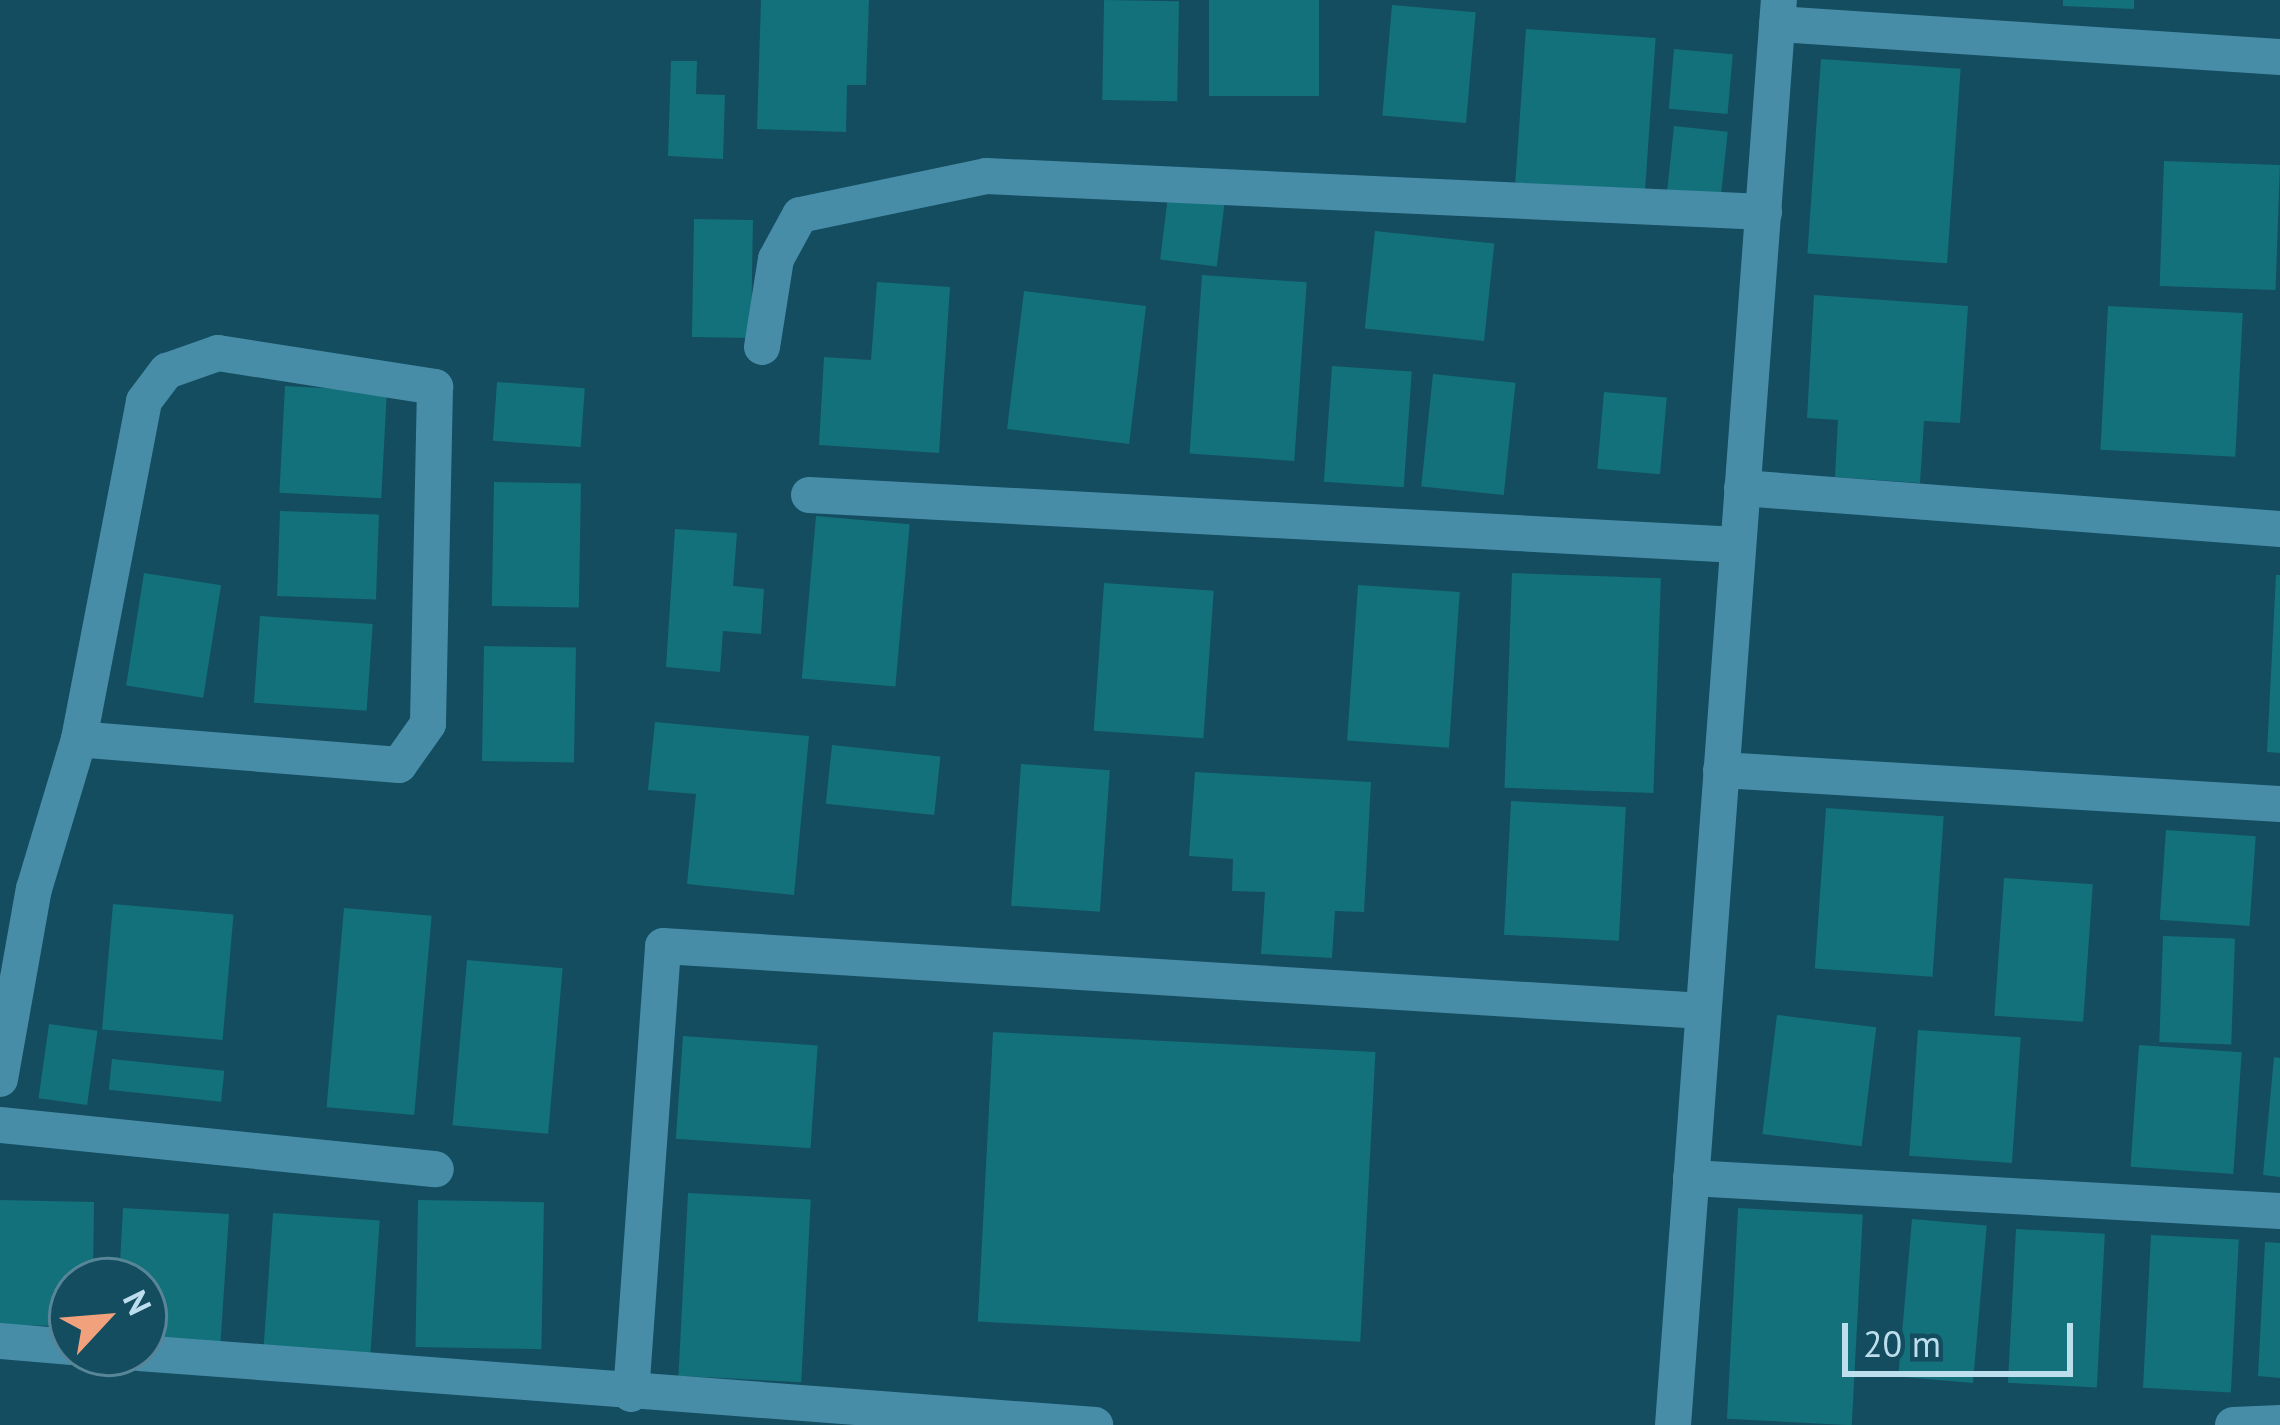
<!DOCTYPE html>
<html>
<head>
<meta charset="utf-8">
<style>
	body { margin:0 }
	#map { position:relative; width:2280px; height:1425px; overflow:hidden; background:#144c60; font-family:"PT Sans",sans-serif }
	div>[style] { position:absolute }
	.building>* { inset:0; background:#13717b; transform-origin:0 0 }
	.street>* { height:36px; margin:-18px; padding:0 18px; transform-origin:18px; border-radius:18px; background:#478da8 }
	span { translate:-50% -50%; white-space:nowrap; text-align:center; line-height:1.15; -webkit-text-stroke:10px #144c60; paint-order:stroke }
	.north { position:absolute; left:48px; top:1257px; width:120px; height:120px; box-sizing:border-box; background:#144c60; border:3px solid #588698; border-radius:50%; rotate:64deg; font-size:33px; font-weight:700; line-height:48px; text-align:center; color:#bddeed }
	.north::after { content:''; display:block; margin:auto; width:42px; height:54px; background:#f1a17c; clip-path:polygon(50% 0,100% 100%,50% 72%,0 100%) }
	.scale { position:absolute; left:1842px; top:1323px; width:231px; height:54px; box-sizing:border-box; border:6px solid #bddeed; border-top:0; padding-left:15px; font-size:36px; line-height:42px; white-space:nowrap; color:#bddeed; -webkit-text-stroke:9px #144c60; paint-order:stroke }
</style>
</head>
<body>
<div id="map">
	<div class="building">
		<div style="clip-path:polygon(761px 0,869px 0,866px 85px,847px 85px,846px 132px,757px 129px)"></div>
		<div style="left:1104px;top:0;width:75px;height:100px;rotate:1deg"></div>
		<div style="left:1209px;top:0;width:110px;height:96px"></div>
		<div style="clip-path:polygon(2063px 0,2134px 0,2134px 9px,2063px 6px)"></div>
		<div style="left:1392px;top:5px;width:84px;height:111px;rotate:5deg"></div>
		<div style="left:1526px;top:29px;width:130px;height:154px;rotate:4deg"></div>
		<div style="left:1674px;top:49px;width:59px;height:60px;rotate:5deg"></div>
		<div style="left:1821px;top:59px;width:140px;height:195px;rotate:4deg"></div>
		<div style="clip-path:polygon(671px 61px,697px 61px,696px 94px,725px 95px,723px 159px,668px 156px)"></div>
		<div style="left:1674px;top:126px;width:54px;height:70px;rotate:6deg"></div>
		<div style="left:2164px;top:161px;width:116px;height:125px;rotate:2deg"></div>
		<div style="left:1168px;top:196px;width:57px;height:64px;rotate:7deg"></div>
		<div style="left:694px;top:219px;width:59px;height:118px;rotate:1deg"></div>
		<div style="left:1375px;top:231px;width:120px;height:98px;rotate:6deg"></div>
		<div style="left:1202px;top:275px;width:105px;height:179px;rotate:4deg"></div>
		<div style="clip-path:polygon(877px 282px,950px 287px,939px 453px,819px 445px,824px 357px,871px 360px)"></div>
		<div style="left:1024px;top:291px;width:123px;height:139px;rotate:7deg"></div>
		<div style="clip-path:polygon(1814px 295px,1968px 306px,1960px 423px,1924px 421px,1920px 483px,1835px 477px,1838px 420px,1807px 418px)"></div>
		<div style="left:2108px;top:306px;width:135px;height:144px;rotate:3deg"></div>
		<div style="left:1332px;top:366px;width:80px;height:116px;rotate:4deg"></div>
		<div style="left:1433px;top:374px;width:83px;height:113px;rotate:6deg"></div>
		<div style="left:497px;top:382px;width:88px;height:59px;rotate:4deg"></div>
		<div style="left:285px;top:386px;width:102px;height:107px;rotate:3deg"></div>
		<div style="left:1604px;top:392px;width:63px;height:77px;rotate:5deg"></div>
		<div style="left:494px;top:482px;width:87px;height:124px;rotate:1deg"></div>
		<div style="left:280px;top:511px;width:99px;height:85px;rotate:2deg"></div>
		<div style="left:816px;top:516px;width:94px;height:163px;rotate:5deg"></div>
		<div style="clip-path:polygon(675px 529px,737px 533px,733px 586px,764px 589px,761px 634px,723px 631px,720px 672px,666px 667px)"></div>
		<div style="left:144px;top:573px;width:78px;height:114px;rotate:9deg"></div>
		<div style="left:1512px;top:573px;width:149px;height:215px;rotate:2deg"></div>
		<div style="clip-path:polygon(2276px 575px,2280px 575px,2280px 753px,2267px 752px)"></div>
		<div style="left:1104px;top:583px;width:110px;height:148px;rotate:4deg"></div>
		<div style="left:1358px;top:585px;width:102px;height:156px;rotate:4deg"></div>
		<div style="left:260px;top:616px;width:113px;height:87px;rotate:4deg"></div>
		<div style="left:484px;top:646px;width:92px;height:115px;rotate:1deg"></div>
		<div style="clip-path:polygon(655px 722px,809px 736px,794px 895px,687px 884px,696px 794px,648px 790px)"></div>
		<div style="left:832px;top:745px;width:109px;height:59px;rotate:6deg"></div>
		<div style="left:1021px;top:764px;width:89px;height:142px;rotate:4deg"></div>
		<div style="clip-path:polygon(1195px 772px,1371px 782px,1364px 912px,1335px 911px,1332px 958px,1261px 954px,1265px 892px,1232px 891px,1233px 859px,1189px 856px)"></div>
		<div style="left:1511px;top:801px;width:115px;height:134px;rotate:3deg"></div>
		<div style="left:1826px;top:808px;width:118px;height:161px;rotate:4deg"></div>
		<div style="left:2166px;top:830px;width:90px;height:90px;rotate:4deg"></div>
		<div style="left:2004px;top:878px;width:89px;height:138px;rotate:4deg"></div>
		<div style="left:113px;top:904px;width:121px;height:126px;rotate:5deg"></div>
		<div style="left:344px;top:908px;width:88px;height:200px;rotate:5deg"></div>
		<div style="left:2163px;top:936px;width:72px;height:106px;rotate:2deg"></div>
		<div style="left:467px;top:960px;width:96px;height:166px;rotate:5deg"></div>
		<div style="left:1777px;top:1015px;width:100px;height:120px;rotate:7deg"></div>
		<div style="left:49px;top:1024px;width:49px;height:75px;rotate:8deg"></div>
		<div style="left:1918px;top:1030px;width:103px;height:126px;rotate:4deg"></div>
		<div style="left:993px;top:1032px;width:383px;height:290px;rotate:3deg"></div>
		<div style="left:683px;top:1036px;width:135px;height:103px;rotate:4deg"></div>
		<div style="left:2139px;top:1045px;width:103px;height:122px;rotate:4deg"></div>
		<div style="clip-path:polygon(2274px 1057px,2280px 1058px,2280px 1177px,2263px 1175px)"></div>
		<div style="left:112px;top:1059px;width:113px;height:31px;rotate:6deg"></div>
		<div style="left:688px;top:1193px;width:123px;height:183px;rotate:3deg"></div>
		<div style="clip-path:polygon(0 1200px,94px 1202px,93px 1281px,72px 1281px,72px 1326px,0 1325px)"></div>
		<div style="left:418px;top:1200px;width:126px;height:147px;rotate:1deg"></div>
		<div style="clip-path:polygon(123px 1208px,229px 1214px,220px 1350px,144px 1346px,144px 1281px,119px 1281px)"></div>
		<div style="left:1738px;top:1208px;width:125px;height:211px;rotate:3deg"></div>
		<div style="left:273px;top:1213px;width:107px;height:135px;rotate:4deg"></div>
		<div style="left:1912px;top:1219px;width:75px;height:158px;rotate:5deg"></div>
		<div style="left:2016px;top:1229px;width:89px;height:154px;rotate:3deg"></div>
		<div style="left:2151px;top:1235px;width:88px;height:153px;rotate:3deg"></div>
		<div style="clip-path:polygon(2265px 1242px,2280px 1243px,2280px 1378px,2258px 1376px)"></div>
	</div>
	<div class="street">
		<div style="left:1777px;top:24px;width:504px;rotate:3.75deg"></div>
		<div style="left:762px;top:347px;width:89px;rotate:-81deg"></div>
		<div style="left:776px;top:259px;width:50px;rotate:-61.4deg"></div>
		<div style="left:800px;top:215px;width:190px;rotate:-11.8deg"></div>
		<div style="left:986px;top:176px;width:779px;rotate:2.65deg"></div>
		<div style="left:1742px;top:488px;width:540px;rotate:4.36deg"></div>
		<div style="left:809px;top:495px;width:930px;rotate:3.08deg"></div>
		<div style="left:1721px;top:770px;width:560px;rotate:3.48deg"></div>
		<div style="left:0;top:1079px;width:193px;rotate:-79.9deg"></div>
		<div style="left:34px;top:889px;width:157px;rotate:-73.3deg"></div>
		<div style="left:79px;top:739px;width:344px;rotate:-79.1deg"></div>
		<div style="left:144px;top:401px;width:38px;rotate:-53deg"></div>
		<div style="left:167px;top:371px;width:54px;rotate:-19.4deg"></div>
		<div style="left:218px;top:353px;width:220px;rotate:8.9deg"></div>
		<div style="left:435px;top:387px;width:337px;rotate:91.2deg"></div>
		<div style="left:428px;top:724px;width:50px;rotate:125.3deg"></div>
		<div style="left:399px;top:765px;width:321px;rotate:-175.4deg"></div>
		<div style="left:0;top:1125px;width:438px;rotate:5.8deg"></div>
		<div style="left:1691px;top:1178px;width:590px;rotate:3.21deg"></div>
		<div style="left:0;top:1341px;width:72px;rotate:4.8deg"></div>
		<div style="left:139px;top:1353px;width:959px;rotate:4.31deg"></div>
		<div style="left:631px;top:1394px;width:449px;rotate:-85.9deg"></div>
		<div style="left:663px;top:946px;width:1042px;rotate:3.58deg"></div>
		<div style="left:1673px;top:1425px;width:1429px;rotate:-85.75deg"></div>
		<div style="left:2233px;top:1425px;width:47px;rotate:-2.4deg"></div>
	</div>
	<div class="north">N</div>
	<div class="scale">20 m</div>
</div>
</body>
</html>
